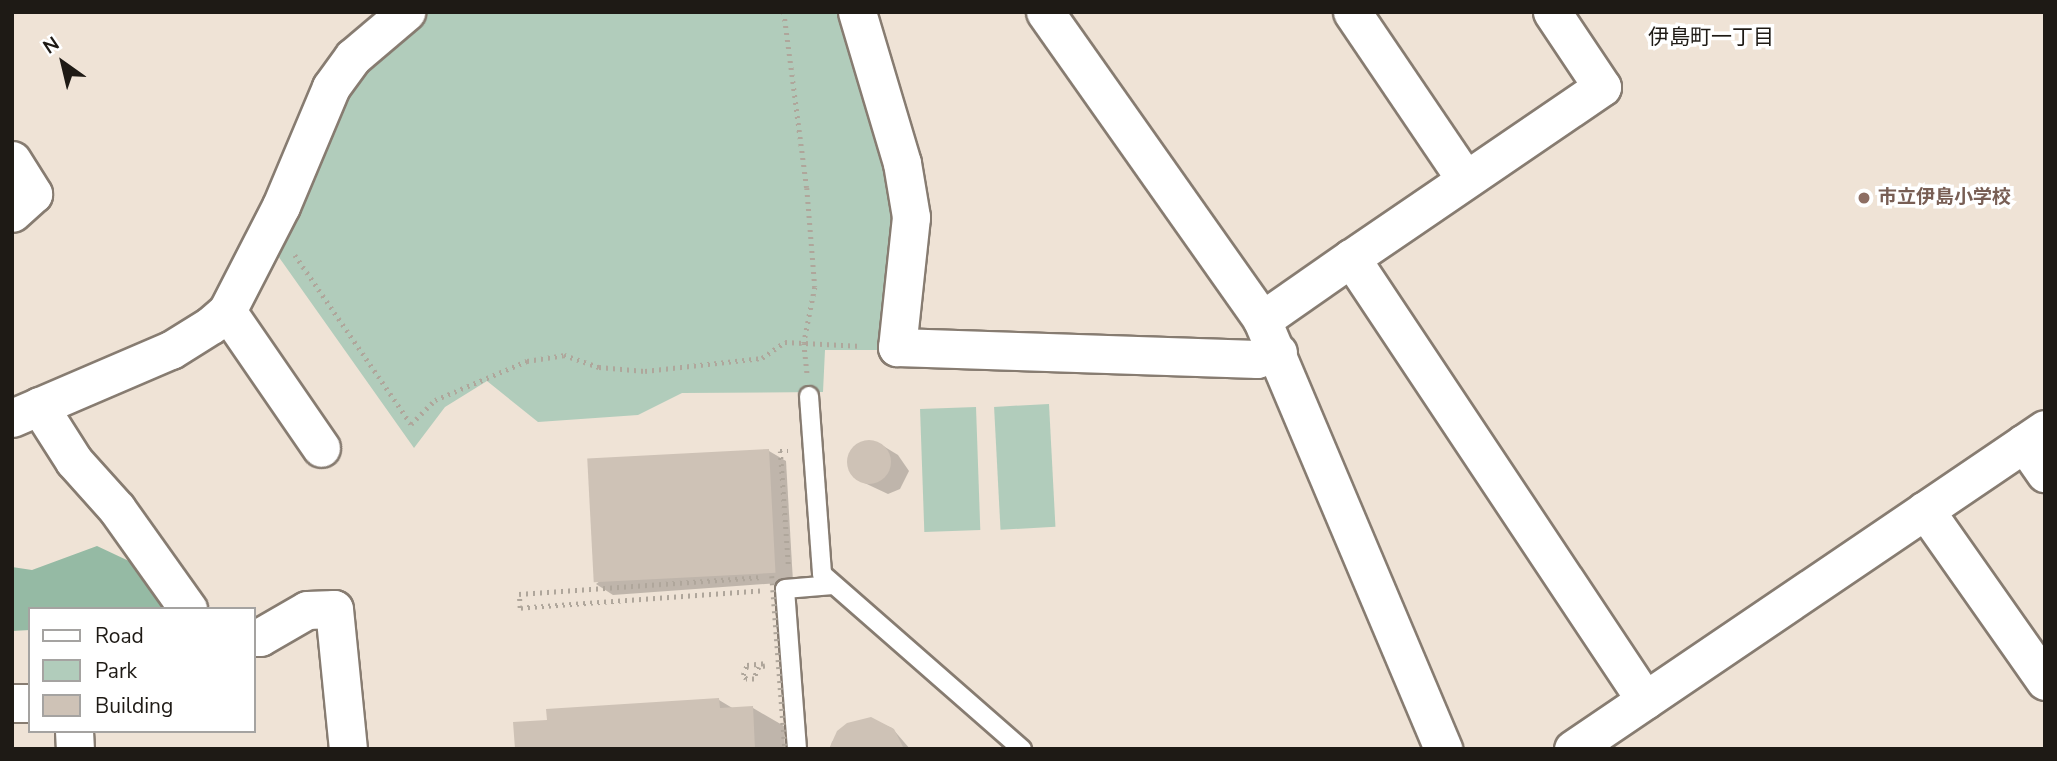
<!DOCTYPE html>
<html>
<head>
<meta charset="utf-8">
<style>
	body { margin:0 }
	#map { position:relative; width:2057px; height:761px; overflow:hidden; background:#efe3d6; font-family:"Nunito Sans","Noto Sans JP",sans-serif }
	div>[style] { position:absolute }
	.green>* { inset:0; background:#b1ccbb; transform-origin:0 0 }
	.forest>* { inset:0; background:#95baa4 }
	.shadow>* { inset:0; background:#0003 }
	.building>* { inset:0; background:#cec2b6; transform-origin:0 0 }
	.round { border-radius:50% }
	.path>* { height:4.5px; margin-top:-2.25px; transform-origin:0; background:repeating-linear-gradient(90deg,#afa69b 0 2px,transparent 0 7px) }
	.roads { filter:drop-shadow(2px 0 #877c71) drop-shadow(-2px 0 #877c71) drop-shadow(0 2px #877c71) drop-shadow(0 -2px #877c71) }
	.lane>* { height:18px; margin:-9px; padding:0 9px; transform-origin:9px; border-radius:9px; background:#fff }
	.street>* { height:37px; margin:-18.5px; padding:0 18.5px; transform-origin:18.5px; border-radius:18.5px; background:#fff }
	.path-bridge>* { height:4.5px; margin-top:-2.25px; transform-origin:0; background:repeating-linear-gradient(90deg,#afa69b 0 2px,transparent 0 7px) }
	.dots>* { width:19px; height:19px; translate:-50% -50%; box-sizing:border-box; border:4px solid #fff; border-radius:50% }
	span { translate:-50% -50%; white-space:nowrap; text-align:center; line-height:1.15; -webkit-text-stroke:7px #fff; paint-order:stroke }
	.education-label { font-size:19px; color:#785e54; font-weight:700 }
	.left { translate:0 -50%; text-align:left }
	.neighbourhood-label { font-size:21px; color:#1e1a15 }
	.frame { position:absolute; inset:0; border:14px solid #1e1a15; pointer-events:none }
	.legend { position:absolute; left:28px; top:607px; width:228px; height:126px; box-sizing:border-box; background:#fff; border:2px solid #a5a3a1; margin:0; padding:9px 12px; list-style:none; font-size:21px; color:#1e1a15 }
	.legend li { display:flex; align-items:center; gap:14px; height:35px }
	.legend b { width:35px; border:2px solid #a5a3a1 }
	.north { position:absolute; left:28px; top:28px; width:70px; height:70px; -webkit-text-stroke:5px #fff; paint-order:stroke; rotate:326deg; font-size:19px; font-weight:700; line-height:28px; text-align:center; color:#1e1a15 }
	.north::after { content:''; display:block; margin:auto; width:24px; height:32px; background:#1e1a15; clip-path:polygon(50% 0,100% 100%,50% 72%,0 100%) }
</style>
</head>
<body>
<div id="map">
	<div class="green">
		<div style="clip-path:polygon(427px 12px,850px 12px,902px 218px,886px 350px,825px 350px,823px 392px,682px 393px,638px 415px,538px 422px,487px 381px,445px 407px,414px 448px,271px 246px,346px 89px)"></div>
		<div style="left:1049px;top:404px;width:123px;height:55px;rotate:87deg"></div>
		<div style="left:976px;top:407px;width:123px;height:56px;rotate:88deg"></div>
	</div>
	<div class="forest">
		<div style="clip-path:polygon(97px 546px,131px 562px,170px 609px,30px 609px,30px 630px,12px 631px,12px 567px,32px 570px)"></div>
	</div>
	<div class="shadow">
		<div style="clip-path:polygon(867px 441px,880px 444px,898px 455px,909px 471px,900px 489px,888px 494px,856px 479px,849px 467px,855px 448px)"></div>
		<div style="clip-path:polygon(769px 451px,786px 461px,793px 582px,613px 595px,596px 584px)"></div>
		<div style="clip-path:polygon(719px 700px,734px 709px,753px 708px,784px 726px,785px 749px,516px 749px,548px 722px)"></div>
		<div style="clip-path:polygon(871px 719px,892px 728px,910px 749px,830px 749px,832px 742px,848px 724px)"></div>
	</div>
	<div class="building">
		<div class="round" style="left:847px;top:440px;width:44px;height:44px"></div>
		<div style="left:769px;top:449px;width:124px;height:182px;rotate:87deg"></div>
		<div style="clip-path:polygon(719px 698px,720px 708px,753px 706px,755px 749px,515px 749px,513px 722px,547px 720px,546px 709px)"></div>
		<div style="clip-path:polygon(871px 717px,894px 729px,904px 749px,829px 749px,837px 731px,847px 723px)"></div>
	</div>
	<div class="path">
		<div style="left:784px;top:12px;width:177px;rotate:82.6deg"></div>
		<div style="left:807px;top:188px;width:99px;rotate:85.4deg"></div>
		<div style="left:815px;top:287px;width:57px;rotate:101.1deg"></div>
		<div style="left:804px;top:343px;width:31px;rotate:84deg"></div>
		<div style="left:295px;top:255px;width:205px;rotate:55.5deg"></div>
		<div style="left:411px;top:424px;width:34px;rotate:-45deg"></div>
		<div style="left:435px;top:400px;width:100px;rotate:-23deg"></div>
		<div style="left:527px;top:361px;width:37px;rotate:-9deg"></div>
		<div style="left:564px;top:355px;width:37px;rotate:19deg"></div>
		<div style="left:599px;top:367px;width:46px;rotate:5deg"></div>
		<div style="left:645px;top:371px;width:118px;rotate:-6.3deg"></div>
		<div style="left:762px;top:358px;width:28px;rotate:-35deg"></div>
		<div style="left:785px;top:342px;width:77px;rotate:3deg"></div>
		<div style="left:788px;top:564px;width:113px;rotate:-94deg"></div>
		<div style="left:780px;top:451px;width:8px"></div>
		<div style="left:760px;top:591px;width:241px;rotate:175.9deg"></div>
		<div style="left:520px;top:608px;width:14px;rotate:-94deg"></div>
		<div style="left:519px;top:594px;width:244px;rotate:-4deg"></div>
		<div style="left:765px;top:666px;width:6px;rotate:171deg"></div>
		<div style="left:759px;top:667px;width:13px;rotate:113deg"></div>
		<div style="left:754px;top:679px;width:8px;rotate:180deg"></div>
		<div style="left:746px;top:679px;width:5px;rotate:-127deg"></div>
		<div style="left:743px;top:675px;width:11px;rotate:-68deg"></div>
		<div style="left:747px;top:665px;width:20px;rotate:-6deg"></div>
	</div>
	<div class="roads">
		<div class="lane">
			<div style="left:809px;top:396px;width:178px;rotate:85.8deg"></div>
			<div style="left:822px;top:574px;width:266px;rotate:41.2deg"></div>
			<div style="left:797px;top:749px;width:160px;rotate:-94.3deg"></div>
			<div style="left:785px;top:589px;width:48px;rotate:-4.8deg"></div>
		</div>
		<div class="street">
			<div style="left:857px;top:12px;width:158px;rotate:73.4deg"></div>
			<div style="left:902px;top:163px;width:55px;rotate:80.5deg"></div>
			<div style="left:911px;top:217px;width:131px;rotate:96.1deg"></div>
			<div style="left:897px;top:347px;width:360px;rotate:1.9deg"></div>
			<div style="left:1257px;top:359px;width:22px;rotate:-18deg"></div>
			<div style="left:1045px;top:12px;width:377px;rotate:54.8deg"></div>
			<div style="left:1262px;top:320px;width:466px;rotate:67.1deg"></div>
			<div style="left:1352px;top:12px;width:202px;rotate:55.9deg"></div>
			<div style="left:1552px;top:12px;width:90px;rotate:56.3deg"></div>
			<div style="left:1602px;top:87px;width:304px;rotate:145.7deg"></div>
			<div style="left:1351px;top:258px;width:531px;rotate:56.37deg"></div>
			<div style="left:12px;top:160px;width:40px;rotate:58deg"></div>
			<div style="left:33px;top:194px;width:28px;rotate:138deg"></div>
			<div style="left:227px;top:311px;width:166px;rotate:55.5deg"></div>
			<div style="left:1262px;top:320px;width:108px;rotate:-34.9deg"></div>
			<div style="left:39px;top:406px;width:65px;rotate:57.5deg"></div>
			<div style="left:74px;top:461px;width:64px;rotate:48.1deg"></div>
			<div style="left:117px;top:509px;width:123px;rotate:54.6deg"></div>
			<div style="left:12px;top:418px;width:173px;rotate:-23.2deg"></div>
			<div style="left:171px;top:350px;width:47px;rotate:-32deg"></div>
			<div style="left:211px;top:325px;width:21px;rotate:-41deg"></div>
			<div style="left:227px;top:311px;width:118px;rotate:-62.8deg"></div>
			<div style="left:281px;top:206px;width:129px;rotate:-67.2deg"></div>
			<div style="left:331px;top:87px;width:37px;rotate:-54deg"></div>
			<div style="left:353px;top:57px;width:70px;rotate:-40.3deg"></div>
			<div style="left:2024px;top:443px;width:37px;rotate:55deg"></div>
			<div style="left:1925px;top:510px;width:209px;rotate:54.9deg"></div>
			<div style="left:254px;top:637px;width:6px"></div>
			<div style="left:260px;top:637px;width:54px;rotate:-29.9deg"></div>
			<div style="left:307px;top:610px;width:27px;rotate:-2deg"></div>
			<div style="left:334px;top:609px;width:141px;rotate:84.3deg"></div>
			<div style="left:12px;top:703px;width:18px"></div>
			<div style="left:74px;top:731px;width:18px;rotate:87deg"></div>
			<div style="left:1573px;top:749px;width:570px;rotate:-34.14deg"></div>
		</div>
	</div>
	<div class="path-bridge">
		<div style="left:772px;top:576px;width:173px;rotate:85.7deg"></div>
	</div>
	<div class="dots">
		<div style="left:1864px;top:198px;background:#8d6e63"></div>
	</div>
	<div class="education-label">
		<span class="left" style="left:1878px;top:198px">市立伊島小学校</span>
	</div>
	<div class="neighbourhood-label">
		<span style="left:1711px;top:37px">伊島町一丁目</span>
	</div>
	<div class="frame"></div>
	<ul class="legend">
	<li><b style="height:9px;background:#fff"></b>Road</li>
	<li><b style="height:19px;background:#b1ccbb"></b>Park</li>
	<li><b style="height:19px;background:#cec2b6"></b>Building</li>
	</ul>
	<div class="north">N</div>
</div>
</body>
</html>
